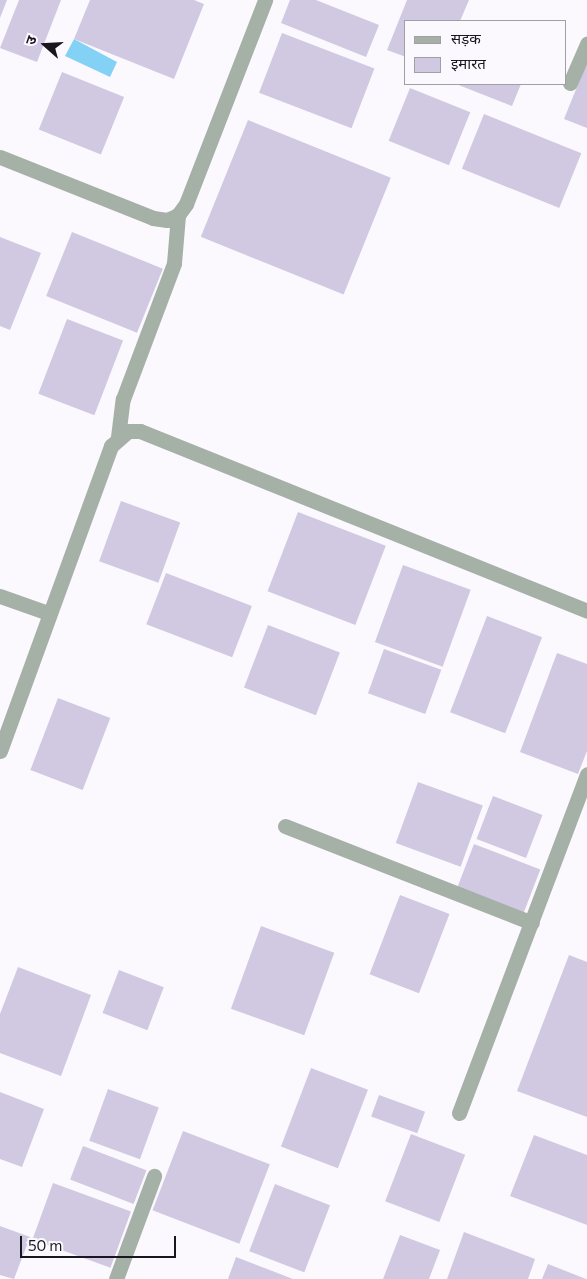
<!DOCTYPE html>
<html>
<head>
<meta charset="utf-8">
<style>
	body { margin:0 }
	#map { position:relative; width:587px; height:1279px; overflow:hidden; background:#fbf9fe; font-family:Commissioner,"Noto Sans Devanagari",sans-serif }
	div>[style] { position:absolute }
	.water>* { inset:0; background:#83d2f6 }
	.building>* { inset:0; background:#d1c8e2; transform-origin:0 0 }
	.minor>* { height:15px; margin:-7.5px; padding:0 7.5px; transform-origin:7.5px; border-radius:7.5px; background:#a5b0a7 }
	span { translate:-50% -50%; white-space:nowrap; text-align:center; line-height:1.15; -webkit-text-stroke:4px #fbf9fe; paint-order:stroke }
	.legend { position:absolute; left:404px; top:20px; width:162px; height:65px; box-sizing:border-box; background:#fbf9fe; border:1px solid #a19ea5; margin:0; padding:6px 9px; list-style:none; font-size:15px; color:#1a161f }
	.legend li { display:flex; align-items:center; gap:10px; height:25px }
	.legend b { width:25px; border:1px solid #a19ea5 }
	.north { position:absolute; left:20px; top:20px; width:50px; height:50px; -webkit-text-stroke:4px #fbf9fe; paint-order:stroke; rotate:289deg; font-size:14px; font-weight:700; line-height:20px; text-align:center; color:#1a161f }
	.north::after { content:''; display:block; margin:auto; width:18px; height:22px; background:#1a161f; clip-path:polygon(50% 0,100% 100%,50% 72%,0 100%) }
	.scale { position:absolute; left:20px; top:1236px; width:156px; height:22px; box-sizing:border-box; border:2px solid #1a161f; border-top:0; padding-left:6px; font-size:15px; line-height:18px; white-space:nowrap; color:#1a161f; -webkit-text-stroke:4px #fbf9fe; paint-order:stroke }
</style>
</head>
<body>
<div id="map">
	<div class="water">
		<div style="clip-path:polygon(74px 39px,117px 62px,110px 77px,65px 56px)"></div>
	</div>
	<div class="building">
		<div style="clip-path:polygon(0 0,7px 0,0 18px)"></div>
		<div style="clip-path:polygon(19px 0,61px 0,37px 62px,0 48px)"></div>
		<div style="clip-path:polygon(90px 0,194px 0,204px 4px,174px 79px,74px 39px)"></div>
		<div style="clip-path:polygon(290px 0,316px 0,379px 25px,366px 57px,281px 23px)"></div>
		<div style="clip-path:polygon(407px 0,469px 0,460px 21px,406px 21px,406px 57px,387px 50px)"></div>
		<div style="left:282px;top:33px;width:99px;height:64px;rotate:21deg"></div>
		<div style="clip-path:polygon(587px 62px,587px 128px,564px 119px)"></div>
		<div style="left:62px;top:72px;width:67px;height:62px;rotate:22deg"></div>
		<div style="clip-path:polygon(456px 84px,521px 84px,512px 106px)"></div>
		<div style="left:410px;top:88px;width:65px;height:57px;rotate:22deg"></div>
		<div style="left:484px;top:114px;width:105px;height:59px;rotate:22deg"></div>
		<div style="left:248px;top:120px;width:154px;height:126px;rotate:22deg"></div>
		<div style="left:72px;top:232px;width:98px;height:69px;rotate:22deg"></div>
		<div style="clip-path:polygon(0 237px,41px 253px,10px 330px,0 326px)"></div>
		<div style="left:67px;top:319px;width:60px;height:80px;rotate:21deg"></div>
		<div style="left:121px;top:501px;width:63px;height:64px;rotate:20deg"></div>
		<div style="left:298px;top:512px;width:94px;height:85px;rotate:21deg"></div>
		<div style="left:403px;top:565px;width:72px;height:82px;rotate:20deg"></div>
		<div style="left:166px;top:573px;width:92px;height:55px;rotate:21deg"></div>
		<div style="left:487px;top:616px;width:59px;height:103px;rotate:21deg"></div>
		<div style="left:268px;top:625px;width:77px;height:67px;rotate:21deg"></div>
		<div style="left:384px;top:649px;width:61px;height:47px;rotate:20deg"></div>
		<div style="clip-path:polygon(557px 653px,587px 664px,587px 751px,578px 774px,520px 752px)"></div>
		<div style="left:58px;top:698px;width:56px;height:77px;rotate:21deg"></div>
		<div style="left:418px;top:782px;width:69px;height:65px;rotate:20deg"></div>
		<div style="left:493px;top:796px;width:53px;height:46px;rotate:21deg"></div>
		<div style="left:474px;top:844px;width:71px;height:46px;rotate:21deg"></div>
		<div style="left:400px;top:895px;width:53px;height:85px;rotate:21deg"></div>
		<div style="left:261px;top:926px;width:78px;height:88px;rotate:20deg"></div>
		<div style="clip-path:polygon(569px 955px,587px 962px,587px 1117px,517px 1091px)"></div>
		<div style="clip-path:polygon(18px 967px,91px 995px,61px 1076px,0 1053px,0 1014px)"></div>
		<div style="left:119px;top:970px;width:48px;height:46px;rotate:21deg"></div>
		<div style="left:311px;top:1068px;width:61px;height:84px;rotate:21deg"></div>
		<div style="left:108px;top:1089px;width:54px;height:55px;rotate:20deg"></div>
		<div style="clip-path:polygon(0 1092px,44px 1109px,22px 1167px,0 1159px)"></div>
		<div style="left:379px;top:1095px;width:49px;height:23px;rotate:20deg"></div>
		<div style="left:183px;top:1131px;width:93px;height:85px;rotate:21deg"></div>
		<div style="left:411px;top:1134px;width:58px;height:72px;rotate:21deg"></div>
		<div style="clip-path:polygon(534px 1135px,587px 1155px,587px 1225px,510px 1196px)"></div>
		<div style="left:83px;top:1146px;width:68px;height:36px;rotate:21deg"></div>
		<div style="left:53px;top:1183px;width:83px;height:60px;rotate:20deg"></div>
		<div style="left:275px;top:1184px;width:59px;height:72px;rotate:21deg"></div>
		<div style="clip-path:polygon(0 1226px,30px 1237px,14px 1279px,0 1275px)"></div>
		<div style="clip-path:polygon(464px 1232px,535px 1259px,528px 1279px,447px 1279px)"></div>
		<div style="clip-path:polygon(400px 1235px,440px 1250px,429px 1279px,383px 1279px)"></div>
		<div style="clip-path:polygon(236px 1257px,293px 1279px,228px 1279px)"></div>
		<div style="clip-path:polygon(548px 1264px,586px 1279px,542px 1279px)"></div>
	</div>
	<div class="minor">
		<div style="left:570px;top:83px;width:43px;rotate:-66.4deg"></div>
		<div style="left:0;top:157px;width:165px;rotate:21.7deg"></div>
		<div style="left:153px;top:218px;width:14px;rotate:8deg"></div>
		<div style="left:167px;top:220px;width:12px;rotate:-24deg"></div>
		<div style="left:178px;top:215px;width:14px;rotate:-54deg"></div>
		<div style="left:186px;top:204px;width:219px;rotate:-68.8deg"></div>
		<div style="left:118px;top:437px;width:38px;rotate:-83deg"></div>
		<div style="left:123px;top:399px;width:145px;rotate:-69.4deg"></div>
		<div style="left:174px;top:263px;width:48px;rotate:-85.2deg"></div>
		<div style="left:0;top:596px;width:51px;rotate:19.5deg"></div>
		<div style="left:0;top:751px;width:325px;rotate:-70deg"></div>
		<div style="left:111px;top:446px;width:23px;rotate:-41deg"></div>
		<div style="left:128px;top:431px;width:12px"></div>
		<div style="left:140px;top:431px;width:482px;rotate:21.9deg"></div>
		<div style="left:285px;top:826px;width:265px;rotate:21.4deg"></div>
		<div style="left:459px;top:1113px;width:362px;rotate:-69.3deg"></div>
		<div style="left:116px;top:1279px;width:110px;rotate:-69.7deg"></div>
	</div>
	<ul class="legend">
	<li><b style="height:6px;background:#a5b0a7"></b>सड़क</li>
	<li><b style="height:14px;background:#d1c8e2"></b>इमारत</li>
	</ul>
	<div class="north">उ</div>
	<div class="scale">50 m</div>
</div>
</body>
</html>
